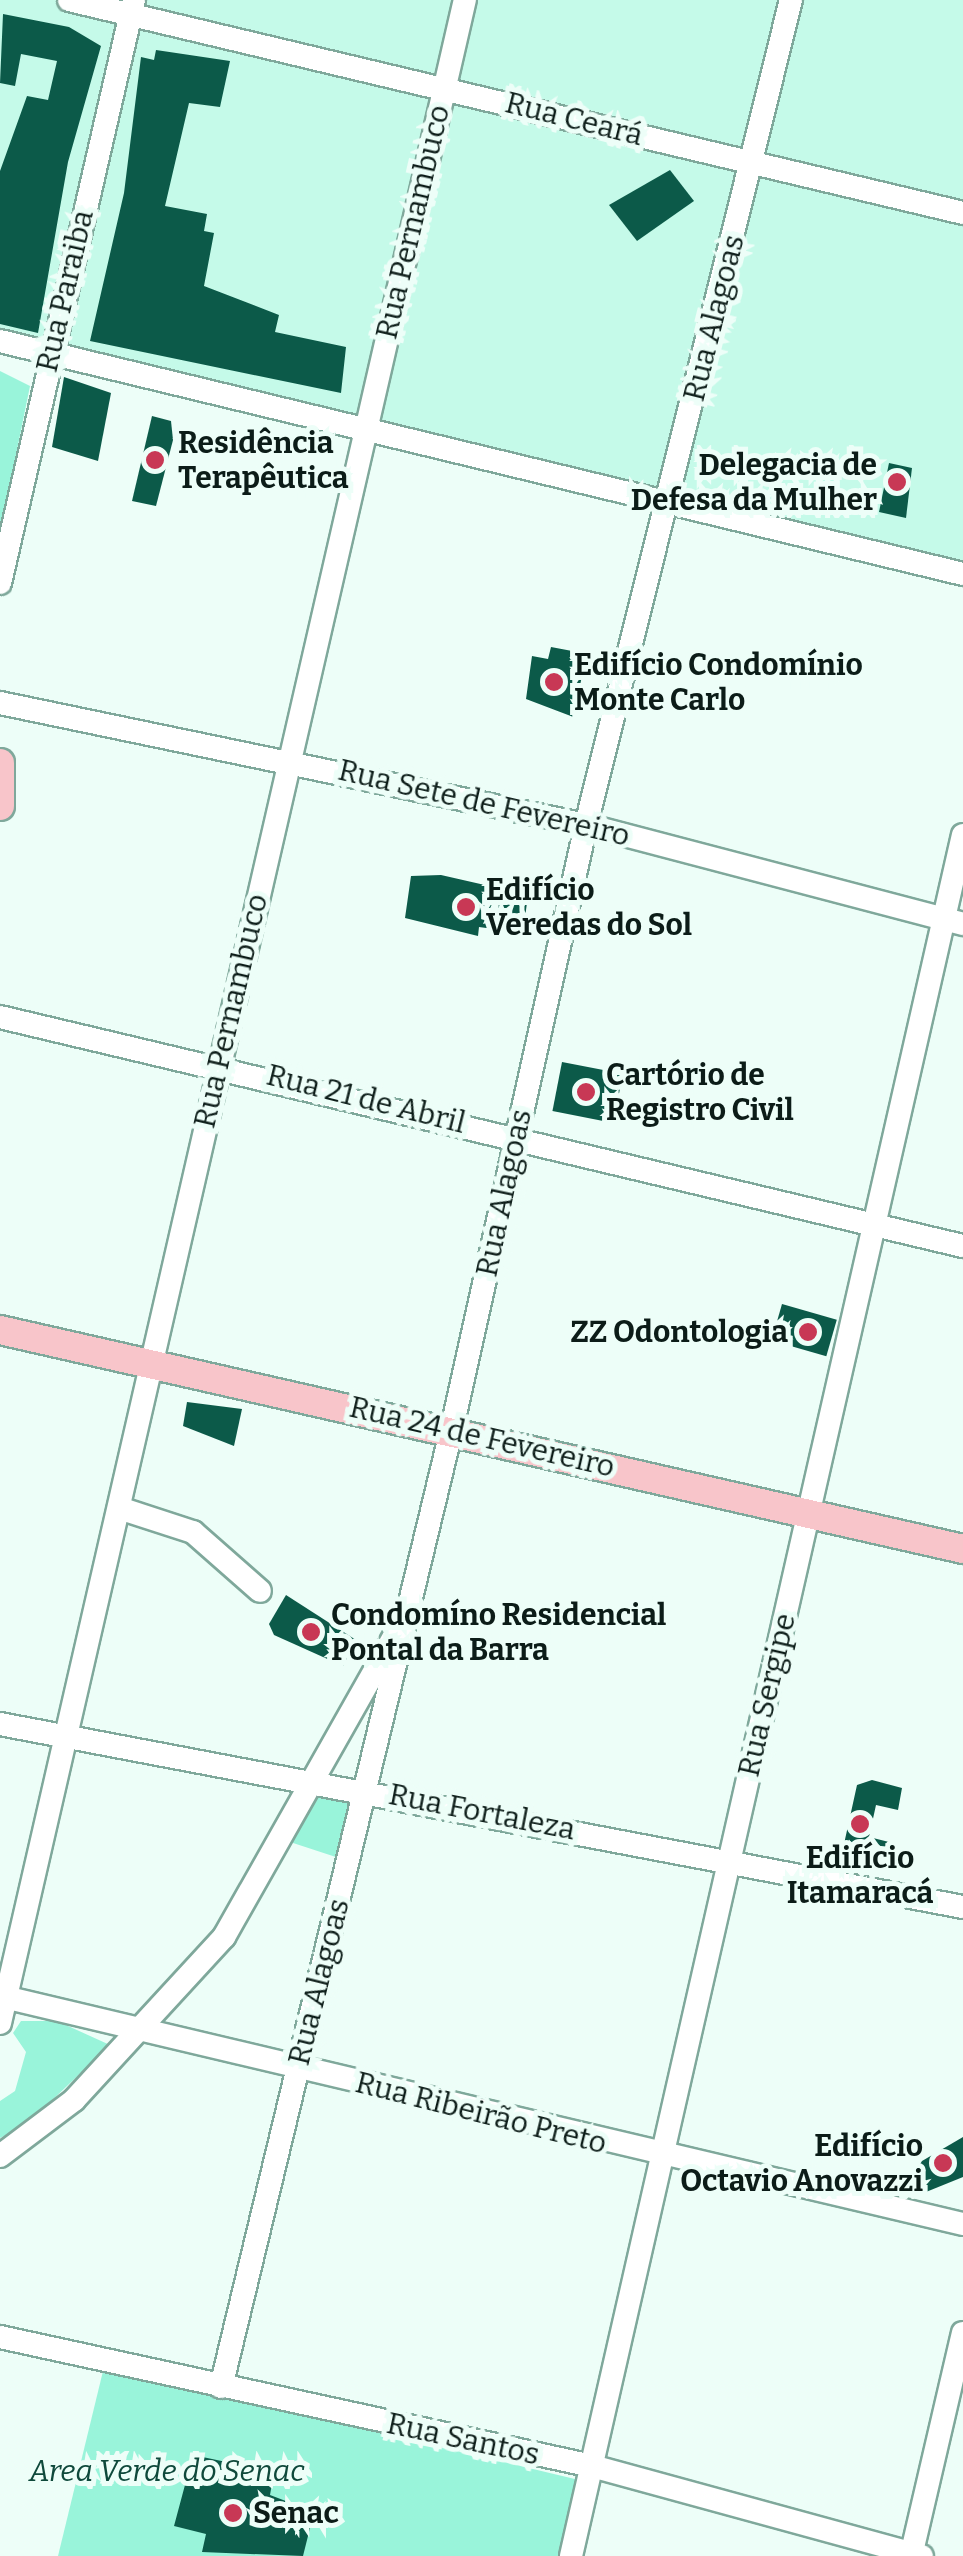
<!DOCTYPE html>
<html>
<head>
<meta charset="utf-8">
<style>
	body { margin:0 }
	#map { position:relative; width:963px; height:2556px; overflow:hidden; background:#edfef8; font-family:Bitter,serif }
	div>[style] { position:absolute }
	.built>* { inset:0; background:#c5fae9 }
	.green>* { inset:0; background:#99f4da }
	.building>* { inset:0; background:#0c5a49; transform-origin:0 0 }
	.roads { filter:drop-shadow(2px 0 #7fa89b) drop-shadow(-2px 0 #7fa89b) drop-shadow(0 2px #7fa89b) drop-shadow(0 -2px #7fa89b) }
	.minor>* { height:22px; margin:-11px; padding:0 11px; transform-origin:11px; border-radius:11px; background:#fff }
	.major>* { height:28px; margin:-14px; padding:0 14px; transform-origin:14px; border-radius:14px; background:#f8c5ca }
	.dots>* { width:28px; height:28px; translate:-50% -50%; box-sizing:border-box; border:5px solid #edfef8; border-radius:50% }
	span { translate:-50% -50%; white-space:nowrap; text-align:center; line-height:1.15; -webkit-text-stroke:10px #edfef8; paint-order:stroke }
	.street-label { font-size:30px; color:#0c1c18 }
	.poi-label { font-size:30px; color:#0c1c18; font-weight:700 }
	.left { translate:0 -50%; text-align:left }
	.right { translate:-100% -50%; text-align:right }
	.park-label { font-size:30px; color:#0f493b; font-style:italic }
</style>
</head>
<body>
<div id="map">
	<div class="built">
		<div style="clip-path:polygon(0 0,963px 0,963px 580px,0 353px)"></div>
	</div>
	<div class="green">
		<div style="clip-path:polygon(0 371px,30px 386px,0 534px)"></div>
		<div style="clip-path:polygon(313px 1792px,360px 1802px,345px 1860px,287px 1841px)"></div>
		<div style="clip-path:polygon(21px 2021px,57px 2021px,110px 2045px,25px 2126px,0 2138px,0 2101px,15px 2091px,26px 2052px,13px 2033px)"></div>
		<div style="clip-path:polygon(104px 2367px,579px 2480px,560px 2556px,58px 2556px)"></div>
	</div>
	<div class="building">
		<div style="clip-path:polygon(3px 14px,69px 27px,101px 46px,68px 162px,38px 333px,0 324px,0 171px,27px 96px,48px 100px,57px 61px,21px 54px,15px 86px,0 83px)"></div>
		<div style="clip-path:polygon(156px 50px,230px 61px,220px 107px,189px 103px,165px 206px,207px 214px,204px 231px,214px 233px,204px 286px,279px 315px,275px 332px,346px 347px,341px 393px,90px 341px,124px 193px,141px 57px,154px 60px)"></div>
		<div style="clip-path:polygon(670px 170px,694px 201px,637px 241px,609px 205px)"></div>
		<div style="clip-path:polygon(64px 377px,111px 393px,98px 461px,52px 447px)"></div>
		<div style="clip-path:polygon(152px 416px,171px 421px,173px 440px,156px 506px,132px 501px)"></div>
		<div style="clip-path:polygon(889px 463px,912px 468px,906px 518px,879px 512px)"></div>
		<div style="clip-path:polygon(551px 647px,588px 654px,576px 718px,526px 699px,532px 656px,548px 659px)"></div>
		<div style="clip-path:polygon(441px 875px,528px 895px,523px 933px,479px 927px,478px 936px,405px 918px,411px 876px)"></div>
		<div style="left:562px;top:1062px;width:62px;height:50px;rotate:11deg"></div>
		<div style="left:782px;top:1304px;width:57px;height:38px;rotate:16deg"></div>
		<div style="clip-path:polygon(187px 1402px,242px 1409px,234px 1446px,183px 1426px)"></div>
		<div style="clip-path:polygon(286px 1595px,356px 1640px,343px 1666px,274px 1635px,269px 1624px)"></div>
		<div style="clip-path:polygon(872px 1780px,902px 1788px,898px 1810px,876px 1805px,869px 1837px,893px 1843px,889px 1863px,844px 1844px,857px 1785px)"></div>
		<div style="clip-path:polygon(963px 2137px,963px 2177px,926px 2192px,915px 2172px,922px 2161px)"></div>
		<div style="clip-path:polygon(193px 2455px,274px 2472px,270px 2495px,291px 2503px,288px 2523px,310px 2528px,303px 2556px,202px 2552px,206px 2534px,174px 2526px)"></div>
	</div>
	<div class="roads">
		<div class="minor">
			<div style="left:69px;top:0;width:919px;rotate:13.4deg"></div>
			<div style="left:0;top:341px;width:991px;rotate:13.6deg"></div>
			<div style="left:0;top:583px;width:598px;rotate:-77.06deg"></div>
			<div style="left:0;top:703px;width:599px;rotate:11.76deg"></div>
			<div style="left:586px;top:825px;width:390px;rotate:14.7deg"></div>
			<div style="left:0;top:1017px;width:990px;rotate:13.38deg"></div>
			<div style="left:119px;top:1508px;width:78px;rotate:18deg"></div>
			<div style="left:193px;top:1532px;width:89px;rotate:41.4deg"></div>
			<div style="left:0;top:1724px;width:980px;rotate:10.76deg"></div>
			<div style="left:0;top:1996px;width:990px;rotate:13.32deg"></div>
			<div style="left:0;top:2023px;width:2076px;rotate:-77.06deg"></div>
			<div style="left:0;top:2156px;width:93px;rotate:-37.1deg"></div>
			<div style="left:74px;top:2100px;width:222px;rotate:-47.4deg"></div>
			<div style="left:224px;top:1937px;width:349px;rotate:-60.5deg"></div>
			<div style="left:0;top:2337px;width:606px;rotate:12.29deg"></div>
			<div style="left:592px;top:2466px;width:342px;rotate:15.3deg"></div>
			<div style="left:221px;top:2387px;width:986px;rotate:-76.46deg"></div>
			<div style="left:452px;top:1428px;width:618px;rotate:-77.47deg"></div>
			<div style="left:586px;top:825px;width:850px;rotate:-76.05deg"></div>
			<div style="left:571px;top:2556px;width:1765px;rotate:-77.17deg"></div>
			<div style="left:911px;top:2556px;width:229px;rotate:-76.9deg"></div>
		</div>
		<div class="major">
			<div style="left:0;top:763px;width:43px;rotate:90deg"></div>
			<div style="left:0;top:1330px;width:988px;rotate:12.81deg"></div>
		</div>
	</div>
	<div class="dots">
		<div style="left:155px;top:460px;background:#c83855"></div>
		<div style="left:897px;top:482px;background:#c83855"></div>
		<div style="left:554px;top:682px;background:#c83855"></div>
		<div style="left:466px;top:907px;background:#c83855"></div>
		<div style="left:586px;top:1092px;background:#c83855"></div>
		<div style="left:808px;top:1332px;background:#c83855"></div>
		<div style="left:311px;top:1632px;background:#c83855"></div>
		<div style="left:860px;top:1824px;background:#c83855"></div>
		<div style="left:943px;top:2163px;background:#c83855"></div>
		<div style="left:233px;top:2513px;background:#c83855"></div>
	</div>
	<div class="street-label">
		<span style="left:574px;top:119px;rotate:14deg">Rua Ceará</span>
		<span style="left:413px;top:222px;rotate:-77deg">Rua Pernambuco</span>
		<span style="left:65px;top:291px;rotate:-77deg">Rua Paraiba</span>
		<span style="left:714px;top:318px;rotate:-76deg">Rua Alagoas</span>
		<span style="left:484px;top:803px;rotate:13deg">Rua Sete de Fevereiro</span>
		<span style="left:231px;top:1011px;rotate:-77deg">Rua Pernambuco</span>
		<span style="left:366px;top:1099px;rotate:14deg">Rua 21 de Abril</span>
		<span style="left:504px;top:1193px;rotate:-78deg">Rua Alagoas</span>
		<span style="left:482px;top:1437px;rotate:13deg">Rua 24 de Fevereiro</span>
		<span style="left:767px;top:1695px;rotate:-77deg">Rua Sergipe</span>
		<span style="left:482px;top:1812px;rotate:11deg">Rua Fortaleza</span>
		<span style="left:319px;top:1982px;rotate:-76deg">Rua Alagoas</span>
		<span style="left:481px;top:2113px;rotate:14deg">Rua Ribeirão Preto</span>
		<span style="left:463px;top:2439px;rotate:12deg">Rua Santos</span>
	</div>
	<div class="poi-label">
		<span class="left" style="left:178px;top:460px">Residência<br>Terapêutica</span>
		<span class="right" style="left:877px;top:482px">Delegacia de<br>Defesa da Mulher</span>
		<span class="left" style="left:574px;top:682px">Edifício Condomínio<br>Monte Carlo</span>
		<span class="left" style="left:486px;top:907px">Edifício<br>Veredas do Sol</span>
		<span class="left" style="left:606px;top:1092px">Cartório de<br>Registro Civil</span>
		<span class="right" style="left:788px;top:1332px">ZZ Odontologia</span>
		<span class="left" style="left:331px;top:1632px">Condomíno Residencial<br>Pontal da Barra</span>
		<span style="left:860px;top:1875px">Edifício<br>Itamaracá</span>
		<span class="right" style="left:923px;top:2163px">Edifício<br>Octavio Anovazzi</span>
		<span class="left" style="left:253px;top:2513px">Senac</span>
	</div>
	<div class="park-label">
		<span style="left:167px;top:2471px">Area Verde do Senac</span>
	</div>
</div>
</body>
</html>
